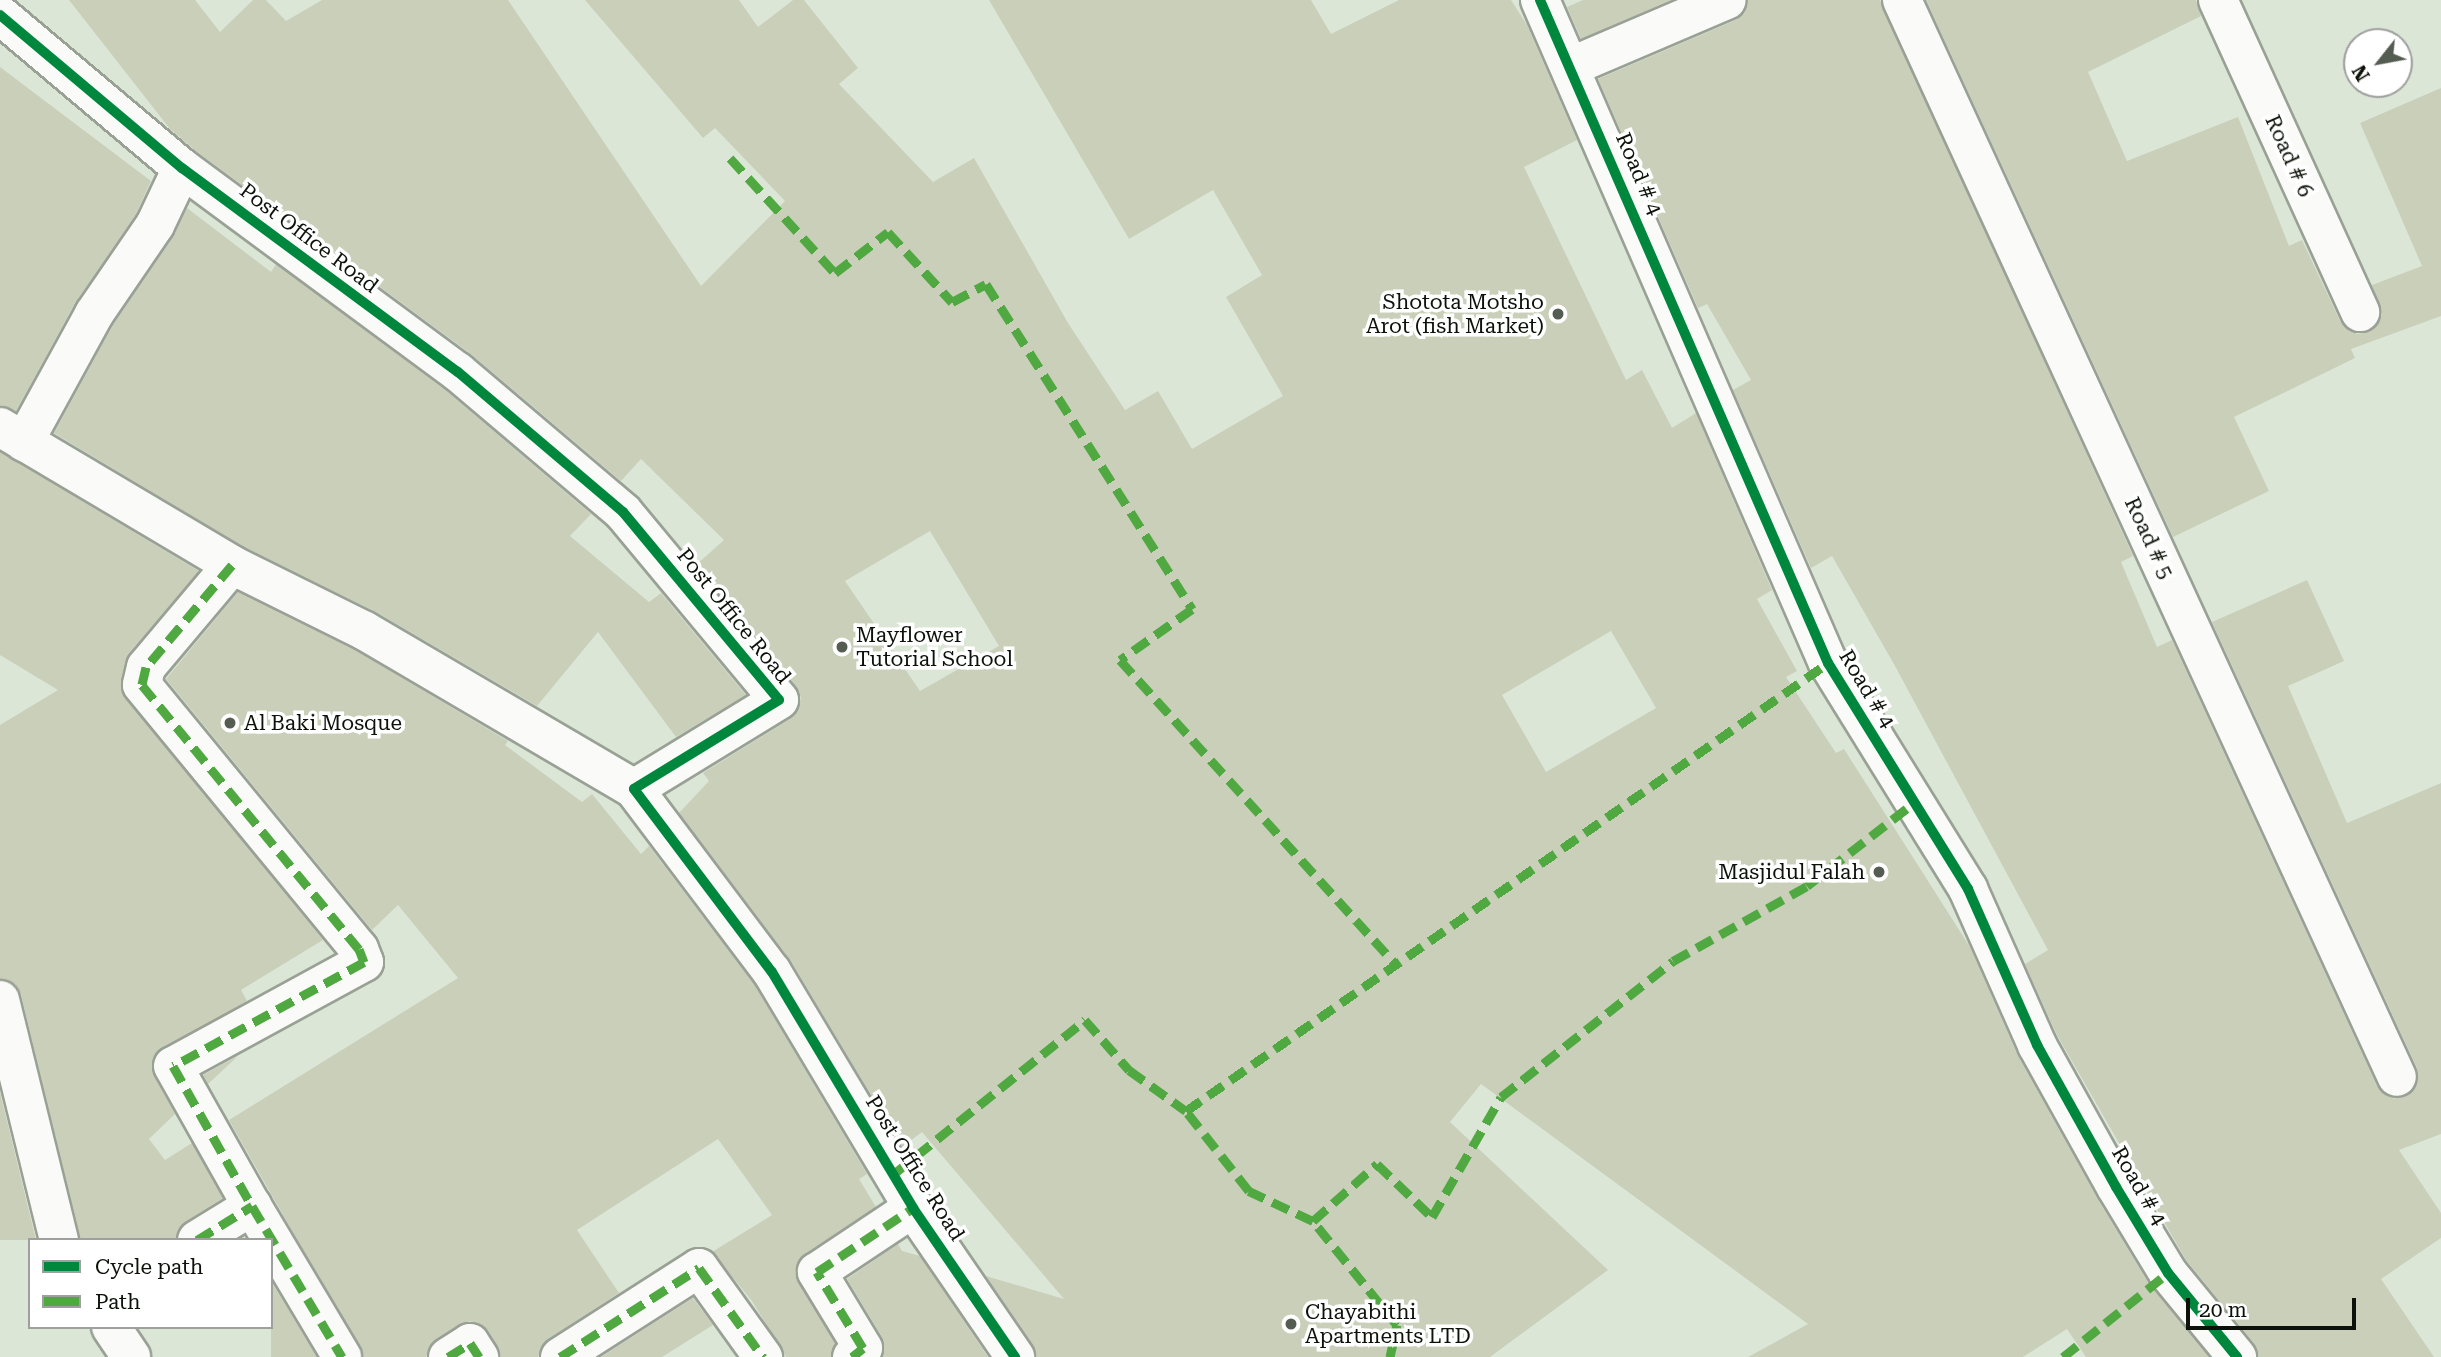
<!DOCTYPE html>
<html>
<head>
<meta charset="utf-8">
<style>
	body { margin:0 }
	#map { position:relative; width:2441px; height:1357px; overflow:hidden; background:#dce6d7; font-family:"Roboto Serif",serif }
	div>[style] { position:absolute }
	.building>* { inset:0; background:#cacfba }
	.roads { filter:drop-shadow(2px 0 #99a195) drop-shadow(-2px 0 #99a195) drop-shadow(0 2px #99a195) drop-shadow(0 -2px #99a195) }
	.street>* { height:38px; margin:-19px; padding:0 19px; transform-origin:19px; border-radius:19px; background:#fafbf9 }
	.quiet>* { height:9px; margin-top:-4.5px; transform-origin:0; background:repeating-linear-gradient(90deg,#50a841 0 18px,transparent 0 27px) }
	.cycleway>* { height:10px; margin:-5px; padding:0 5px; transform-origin:5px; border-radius:5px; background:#00873e }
	.dots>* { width:19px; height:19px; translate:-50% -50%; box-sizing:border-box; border:4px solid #fff; border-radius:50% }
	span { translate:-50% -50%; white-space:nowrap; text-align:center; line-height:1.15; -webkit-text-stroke:7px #fff; paint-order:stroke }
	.street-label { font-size:21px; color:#0c1209 }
	.poi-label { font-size:21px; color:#0c1209 }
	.right { translate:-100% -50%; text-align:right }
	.left { translate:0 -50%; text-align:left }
	.legend { position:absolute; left:28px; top:1238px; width:245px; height:91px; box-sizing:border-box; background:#fff; border:2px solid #9ea09d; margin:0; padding:9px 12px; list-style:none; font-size:21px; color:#0c1209 }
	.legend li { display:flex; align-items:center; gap:14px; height:35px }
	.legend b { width:35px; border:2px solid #9ea09d }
	.north { position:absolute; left:2343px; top:28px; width:70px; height:70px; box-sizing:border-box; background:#fff; border:2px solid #9ea09d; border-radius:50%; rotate:239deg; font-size:19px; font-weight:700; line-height:28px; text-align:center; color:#0c1209 }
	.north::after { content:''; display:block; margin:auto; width:24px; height:32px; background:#555c51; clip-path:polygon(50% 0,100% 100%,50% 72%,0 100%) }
	.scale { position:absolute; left:2186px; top:1298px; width:170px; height:32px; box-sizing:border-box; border:4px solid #0c1209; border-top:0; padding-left:9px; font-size:21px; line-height:24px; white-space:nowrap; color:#0c1209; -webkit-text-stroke:5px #fff; paint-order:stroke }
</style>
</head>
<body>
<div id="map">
	<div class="building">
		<div style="clip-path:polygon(evenodd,69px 0,195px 0,220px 32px,253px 0,266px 0,286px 21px,322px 0,508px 0,701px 286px,785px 201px,715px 128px,703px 138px,585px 0,739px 0,758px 27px,793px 0,804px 0,858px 68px,839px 84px,933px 182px,974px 158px,1068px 323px,1125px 410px,1158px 391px,1192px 449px,1283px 396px,1226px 297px,1262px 275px,1213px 190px,1129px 239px,989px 0,1311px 0,1331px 34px,1399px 0,1511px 0,1527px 25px,1577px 140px,1524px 167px,1626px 380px,1642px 370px,1672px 428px,1696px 413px,1772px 590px,1757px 599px,1797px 671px,1786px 677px,1836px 753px,1844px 749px,1970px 947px,2018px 1056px,2097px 1198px,2149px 1284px,2209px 1357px,2086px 1357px,2067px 1329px,2023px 1357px,1748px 1357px,1808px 1324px,1481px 1084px,1450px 1122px,1608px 1270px,1490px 1357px,1037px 1357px,1033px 1345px,986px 1276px,1064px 1299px,922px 1132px,902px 1147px,791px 961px,679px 813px,709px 781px,703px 773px,790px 719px,801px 698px,796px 686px,696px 565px,724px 540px,641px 459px,621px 481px,471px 354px,196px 151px,170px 129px,69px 0,930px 531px,999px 646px,920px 691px,845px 581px,930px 531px,69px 0,1611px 631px,1656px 708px,1546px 772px,1502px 695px,1611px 631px)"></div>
		<div style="clip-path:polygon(1583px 0,1671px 0,1581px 39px,1567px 7px)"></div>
		<div style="clip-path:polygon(1748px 0,1880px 0,2133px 556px,2121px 562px,2157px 647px,2172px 640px,2377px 1086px,2394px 1099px,2414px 1090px,2417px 1068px,2212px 622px,2307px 580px,2344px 661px,2288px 686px,2347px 823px,2441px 783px,2441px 1134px,2399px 1150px,2441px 1213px,2441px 1238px,2381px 1279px,2434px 1357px,2258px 1357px,2254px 1343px,2186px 1260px,2057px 1035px,2025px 964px,2048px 950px,1895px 666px,1832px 556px,1811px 568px,1733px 390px,1751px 380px,1707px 304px,1698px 308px,1598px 79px,1736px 20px,1745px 13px)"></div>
		<div style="clip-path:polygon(1926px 0,2196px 0,2201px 16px,2088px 72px,2127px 161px,2238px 117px,2289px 246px,2302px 240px,2340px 321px,2357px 334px,2370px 332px,2382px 315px,2372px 285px,2422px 266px,2360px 123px,2441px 88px,2441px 316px,2351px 349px,2355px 358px,2234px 417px,2269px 491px,2173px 537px)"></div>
		<div style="clip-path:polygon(0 67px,151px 181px,136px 214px,75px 303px,16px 411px,0 405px)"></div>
		<div style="clip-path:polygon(187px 208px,271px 272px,276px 264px,444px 389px,591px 514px,570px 536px,649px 602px,661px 593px,746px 695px,676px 737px,598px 632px,537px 706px,376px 612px,242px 546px,54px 433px,113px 325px,173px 237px)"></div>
		<div style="clip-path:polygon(0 452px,199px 571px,129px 653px,121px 691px,323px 940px,241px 990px,247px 1001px,154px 1055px,154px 1076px,175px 1114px,149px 1139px,165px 1160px,192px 1143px,223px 1198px,185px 1222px,175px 1240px,80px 1240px,21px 995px,15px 984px,0 979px,0 725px,58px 690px,0 655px)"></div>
		<div style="clip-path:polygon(238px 592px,355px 650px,508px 741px,505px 745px,582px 802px,592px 794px,641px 854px,649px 846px,754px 984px,867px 1174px,859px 1179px,876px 1207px,805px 1254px,795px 1272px,835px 1344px,831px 1357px,786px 1357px,752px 1301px,712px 1252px,772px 1215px,718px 1139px,577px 1230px,619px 1293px,548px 1339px,538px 1357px,501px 1357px,488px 1331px,470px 1321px,436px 1339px,426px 1357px,364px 1357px,229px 1120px,458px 978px,398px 905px,372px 930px,166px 679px)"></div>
		<div style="clip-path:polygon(238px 1056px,208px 1084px,203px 1075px)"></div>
		<div style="clip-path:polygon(0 1092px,36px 1240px,0 1240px)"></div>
		<div style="clip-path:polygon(898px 1244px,902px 1251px,920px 1256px,988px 1357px,883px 1357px,882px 1337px,847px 1279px)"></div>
		<div style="clip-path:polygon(271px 1281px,317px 1357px,271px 1357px)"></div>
		<div style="clip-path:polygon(693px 1298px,713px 1325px,662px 1357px,601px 1357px)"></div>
	</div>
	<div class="roads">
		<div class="street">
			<div style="left:1540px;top:0;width:723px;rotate:66.52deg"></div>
			<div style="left:1828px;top:663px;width:266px;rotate:58.2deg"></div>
			<div style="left:1968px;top:889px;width:171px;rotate:66.1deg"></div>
			<div style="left:2037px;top:1045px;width:162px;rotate:60.9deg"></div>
			<div style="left:2116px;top:1187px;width:100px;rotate:58.8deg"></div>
			<div style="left:2168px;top:1273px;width:109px;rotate:50.6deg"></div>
			<div style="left:1902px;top:0;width:1185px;rotate:65.32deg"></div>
			<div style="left:2218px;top:0;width:343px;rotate:65.5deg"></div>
			<div style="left:0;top:15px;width:238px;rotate:40.1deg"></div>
			<div style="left:182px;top:168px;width:343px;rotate:36.5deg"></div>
			<div style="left:458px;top:372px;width:216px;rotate:40.3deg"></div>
			<div style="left:623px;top:512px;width:244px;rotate:50.3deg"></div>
			<div style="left:779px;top:700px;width:170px;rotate:148.5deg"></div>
			<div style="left:634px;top:789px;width:229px;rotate:53deg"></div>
			<div style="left:772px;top:972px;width:275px;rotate:59.1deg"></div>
			<div style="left:913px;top:1208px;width:181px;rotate:55.6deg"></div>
			<div style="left:1572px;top:66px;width:168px;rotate:-23.1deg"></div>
			<div style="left:0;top:427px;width:270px;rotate:30.7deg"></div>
			<div style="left:232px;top:565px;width:148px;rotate:26.4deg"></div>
			<div style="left:365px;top:631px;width:312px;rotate:30.4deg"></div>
			<div style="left:24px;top:442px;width:146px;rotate:-61.3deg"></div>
			<div style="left:94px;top:314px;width:108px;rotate:-55.6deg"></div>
			<div style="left:155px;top:225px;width:63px;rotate:-64.7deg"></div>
			<div style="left:232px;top:565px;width:133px;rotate:130.1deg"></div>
			<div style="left:146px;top:667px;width:18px;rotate:103deg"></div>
			<div style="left:142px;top:685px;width:342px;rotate:50.6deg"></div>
			<div style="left:359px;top:949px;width:14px;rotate:69deg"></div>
			<div style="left:364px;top:962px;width:217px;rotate:151.4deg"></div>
			<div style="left:173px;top:1066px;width:161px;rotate:60.6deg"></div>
			<div style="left:0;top:1000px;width:247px;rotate:76.2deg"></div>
			<div style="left:197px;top:1240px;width:65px;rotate:-31.7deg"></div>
			<div style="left:252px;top:1206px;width:176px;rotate:59.2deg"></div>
			<div style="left:111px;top:1327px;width:36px;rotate:56deg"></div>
			<div style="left:448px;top:1357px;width:26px;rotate:-32deg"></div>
			<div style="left:470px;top:1343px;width:17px;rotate:57deg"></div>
			<div style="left:560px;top:1357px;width:165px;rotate:-32.6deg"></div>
			<div style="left:699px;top:1268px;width:110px;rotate:54.3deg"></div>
			<div style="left:852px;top:1357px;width:14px;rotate:-39deg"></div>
			<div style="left:863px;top:1348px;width:89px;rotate:-121.2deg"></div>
			<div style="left:817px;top:1272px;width:115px;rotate:-33.7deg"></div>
		</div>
	</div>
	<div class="quiet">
		<div style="left:730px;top:158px;width:156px;rotate:47.6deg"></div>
		<div style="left:835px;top:273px;width:67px;rotate:-37.7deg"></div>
		<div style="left:888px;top:232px;width:95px;rotate:47.6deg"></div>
		<div style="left:952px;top:302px;width:38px;rotate:-28deg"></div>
		<div style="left:986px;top:284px;width:385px;rotate:57.6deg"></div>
		<div style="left:1192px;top:609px;width:88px;rotate:144.7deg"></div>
		<div style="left:1120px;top:660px;width:414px;rotate:47.8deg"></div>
		<div style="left:232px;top:565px;width:133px;rotate:130.1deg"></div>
		<div style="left:146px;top:667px;width:18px;rotate:103deg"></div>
		<div style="left:142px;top:685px;width:342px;rotate:50.6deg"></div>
		<div style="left:359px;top:949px;width:14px;rotate:69deg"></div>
		<div style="left:364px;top:962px;width:217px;rotate:151.4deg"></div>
		<div style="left:173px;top:1066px;width:161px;rotate:60.6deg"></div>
		<div style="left:895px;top:1173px;width:244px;rotate:-38.8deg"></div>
		<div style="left:1085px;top:1020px;width:67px;rotate:48.7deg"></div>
		<div style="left:1129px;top:1070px;width:70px;rotate:35.7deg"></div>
		<div style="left:1313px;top:1221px;width:86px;rotate:-41.7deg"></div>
		<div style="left:1377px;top:1164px;width:76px;rotate:43.9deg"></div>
		<div style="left:1432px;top:1217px;width:138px;rotate:-60.1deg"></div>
		<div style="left:1501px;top:1097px;width:219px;rotate:-38.3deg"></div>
		<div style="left:1673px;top:961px;width:154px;rotate:-29.2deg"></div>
		<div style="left:1807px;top:886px;width:137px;rotate:-37.9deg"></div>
		<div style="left:197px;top:1240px;width:65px;rotate:-31.7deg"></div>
		<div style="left:252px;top:1206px;width:176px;rotate:59.2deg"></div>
		<div style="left:448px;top:1357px;width:26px;rotate:-32deg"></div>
		<div style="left:470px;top:1343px;width:17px;rotate:57deg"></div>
		<div style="left:560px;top:1357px;width:165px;rotate:-32.6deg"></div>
		<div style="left:699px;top:1268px;width:110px;rotate:54.3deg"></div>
		<div style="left:852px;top:1357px;width:14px;rotate:-39deg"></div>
		<div style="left:863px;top:1348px;width:89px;rotate:-121.2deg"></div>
		<div style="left:817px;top:1272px;width:115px;rotate:-33.7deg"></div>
		<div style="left:1390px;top:1357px;width:33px;rotate:-78deg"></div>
		<div style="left:1397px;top:1325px;width:134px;rotate:-128.9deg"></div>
		<div style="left:1313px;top:1221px;width:71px;rotate:-154.9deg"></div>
		<div style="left:1249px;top:1191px;width:102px;rotate:-128.2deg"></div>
		<div style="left:1186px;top:1111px;width:783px;rotate:-34.91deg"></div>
		<div style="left:2063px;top:1357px;width:134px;rotate:-38.7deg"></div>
	</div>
	<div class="cycleway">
		<div style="left:1540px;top:0;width:723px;rotate:66.52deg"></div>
		<div style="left:1828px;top:663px;width:266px;rotate:58.2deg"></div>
		<div style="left:1968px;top:889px;width:171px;rotate:66.1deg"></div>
		<div style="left:2037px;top:1045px;width:162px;rotate:60.9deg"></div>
		<div style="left:2116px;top:1187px;width:100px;rotate:58.8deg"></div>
		<div style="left:2168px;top:1273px;width:109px;rotate:50.6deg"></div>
		<div style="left:0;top:15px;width:238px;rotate:40.1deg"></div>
		<div style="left:182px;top:168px;width:343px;rotate:36.5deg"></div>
		<div style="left:458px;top:372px;width:216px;rotate:40.3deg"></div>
		<div style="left:623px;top:512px;width:244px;rotate:50.3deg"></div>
		<div style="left:779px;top:700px;width:170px;rotate:148.5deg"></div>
		<div style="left:634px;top:789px;width:229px;rotate:53deg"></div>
		<div style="left:772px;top:972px;width:275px;rotate:59.1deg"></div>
		<div style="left:913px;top:1208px;width:181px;rotate:55.6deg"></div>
	</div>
	<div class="dots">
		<div style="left:1558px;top:314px;background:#555c51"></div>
		<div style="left:842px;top:647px;background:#555c51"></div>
		<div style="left:230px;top:723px;background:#555c51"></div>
		<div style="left:1879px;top:872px;background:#555c51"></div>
		<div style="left:1291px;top:1324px;background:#555c51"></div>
	</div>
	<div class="street-label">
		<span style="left:2289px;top:156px;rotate:66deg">Road # 6</span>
		<span style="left:1639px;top:174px;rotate:67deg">Road # 4</span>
		<span style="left:309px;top:238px;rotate:37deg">Post Office Road</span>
		<span style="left:2149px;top:538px;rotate:65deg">Road # 5</span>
		<span style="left:734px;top:616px;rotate:51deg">Post Office Road</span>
		<span style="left:1867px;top:689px;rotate:59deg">Road # 4</span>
		<span style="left:915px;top:1168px;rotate:58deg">Post Office Road</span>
		<span style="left:2139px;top:1186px;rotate:60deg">Road # 4</span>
	</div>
	<div class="poi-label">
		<span class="right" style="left:1544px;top:314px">Shotota Motsho<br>Arot (fish Market)</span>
		<span class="left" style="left:856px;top:647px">Mayflower<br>Tutorial School</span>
		<span class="left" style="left:244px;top:723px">Al Baki Mosque</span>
		<span class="right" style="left:1865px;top:872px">Masjidul Falah</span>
		<span class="left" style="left:1305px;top:1324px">Chayabithi<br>Apartments LTD</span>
	</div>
	<ul class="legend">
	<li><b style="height:9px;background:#00873e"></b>Cycle path</li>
	<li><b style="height:9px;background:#50a841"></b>Path</li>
	</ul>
	<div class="north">N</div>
	<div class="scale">20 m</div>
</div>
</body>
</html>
